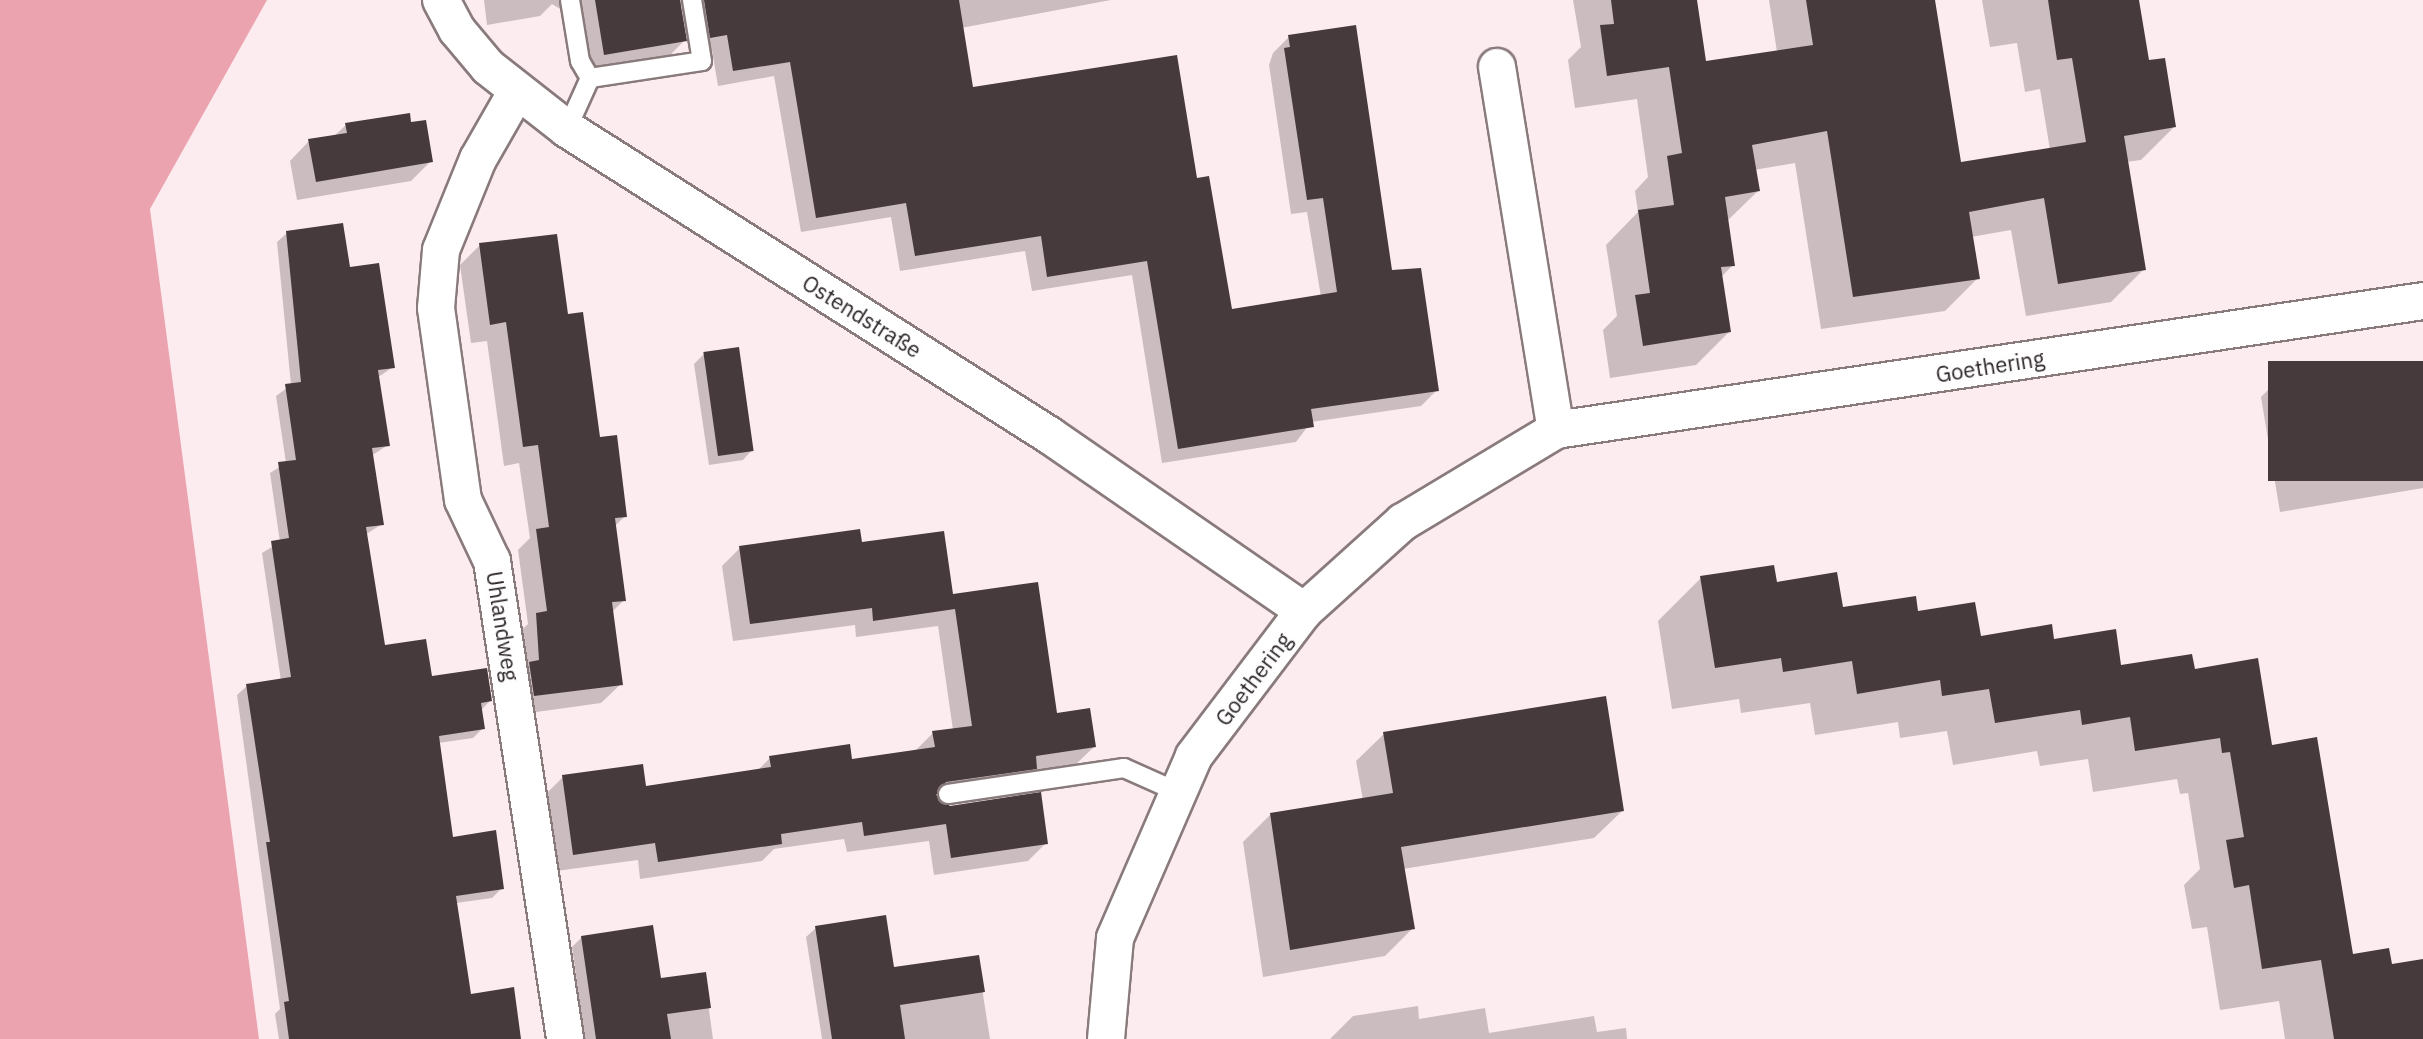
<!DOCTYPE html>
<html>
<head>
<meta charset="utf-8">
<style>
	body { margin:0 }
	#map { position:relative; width:2423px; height:1039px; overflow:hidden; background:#fdecef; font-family:"IBM Plex Sans",sans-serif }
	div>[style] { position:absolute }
	.forest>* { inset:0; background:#eca3b0 }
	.shadow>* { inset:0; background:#0003 }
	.building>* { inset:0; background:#473a3c; transform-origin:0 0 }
	.roads { filter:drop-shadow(2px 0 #897a7c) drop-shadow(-2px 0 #897a7c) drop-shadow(0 2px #897a7c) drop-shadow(0 -2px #897a7c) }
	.lane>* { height:18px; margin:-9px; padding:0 9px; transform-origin:9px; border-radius:9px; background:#fff }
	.street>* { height:36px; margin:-18px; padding:0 18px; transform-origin:18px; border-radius:18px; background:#fff }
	span { translate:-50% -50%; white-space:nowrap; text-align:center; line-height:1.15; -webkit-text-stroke:8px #fefefe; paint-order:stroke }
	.street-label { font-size:22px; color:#2b2425 }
</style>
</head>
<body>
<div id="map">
	<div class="forest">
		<div style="clip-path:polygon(0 0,267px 0,150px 209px,259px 1039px,0 1039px)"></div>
	</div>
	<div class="shadow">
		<div style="clip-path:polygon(484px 0,1111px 0,961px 28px,971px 90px,1196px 181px,1230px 311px,1321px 297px,1307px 212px,1291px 214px,1269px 65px,1273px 53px,1289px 37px,1437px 390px,1421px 406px,1311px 422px,1296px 442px,1162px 463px,1132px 275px,1032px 291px,1025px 251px,900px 271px,891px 217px,801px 232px,774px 76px,718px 86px,712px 50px,695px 52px,689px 13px,680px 4px,684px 41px,669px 56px,588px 69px,565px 12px,552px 4px,540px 16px,487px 25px)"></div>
		<div style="clip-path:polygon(1573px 0,1695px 0,1705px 64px,1777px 52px,1769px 0,1933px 0,1960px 164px,2050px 150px,2040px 89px,2025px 92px,2017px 43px,1990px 47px,1982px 0,2137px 0,2147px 62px,2174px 127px,2141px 160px,2126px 162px,2144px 269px,2111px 302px,2026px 316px,2011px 230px,1971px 237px,1978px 278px,1945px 311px,1821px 329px,1795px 163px,1754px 170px,1758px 191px,1726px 222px,1733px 265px,1721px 277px,1729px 332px,1696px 365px,1610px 378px,1603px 330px,1617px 316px,1606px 245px,1638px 212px,1635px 191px,1648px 177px,1637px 99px,1575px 108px,1568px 60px,1581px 47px)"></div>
		<div style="clip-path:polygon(410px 124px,430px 162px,411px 181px,297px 200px,290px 161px,309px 141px,333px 137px,346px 125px)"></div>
		<div style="clip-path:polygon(287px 233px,348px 269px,393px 367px,377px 378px,388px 445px,371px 456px,382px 524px,365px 535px,383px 648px,430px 678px,490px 701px,480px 711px,483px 728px,473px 738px,438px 743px,452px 839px,502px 888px,492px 898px,456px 903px,469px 996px,519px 1039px,279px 1039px,275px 1014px,280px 1009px,237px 695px,247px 686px,281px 681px,262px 553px,280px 542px,270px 473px,286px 463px,276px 396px,291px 385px,277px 242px)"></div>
		<div style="clip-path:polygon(480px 245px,566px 316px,598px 439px,625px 516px,614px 527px,624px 600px,611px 613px,621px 684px,601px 703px,515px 715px,517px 634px,528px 624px,518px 550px,530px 538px,519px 463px,504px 466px,487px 341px,471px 343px,460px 265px)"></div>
		<div style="clip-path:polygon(704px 354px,752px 450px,743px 460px,709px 465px,694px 364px)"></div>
		<div style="clip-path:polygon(2270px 388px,2423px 389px,2423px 488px,2280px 512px,2261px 397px)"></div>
		<div style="clip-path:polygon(860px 545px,951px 596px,1055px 716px,1094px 747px,1076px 764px,1033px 771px,1018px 786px,936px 798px,949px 808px,1046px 843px,1028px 861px,934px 875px,929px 841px,847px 852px,844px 839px,774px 849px,762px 861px,640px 879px,638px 860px,556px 871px,545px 795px,563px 777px,645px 788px,757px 771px,770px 758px,851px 761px,914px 752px,933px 733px,953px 730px,938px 626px,856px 637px,855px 625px,733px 641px,722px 566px,740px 548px)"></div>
		<div style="clip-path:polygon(1701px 578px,1775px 584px,1841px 609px,1916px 613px,1979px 638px,2053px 642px,2120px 667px,2193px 671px,2270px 747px,2351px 956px,2390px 966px,2423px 961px,2423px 1039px,2285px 1039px,2279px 1001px,2220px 1010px,2207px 927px,2192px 929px,2184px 885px,2200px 869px,2188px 793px,2180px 794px,2177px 779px,2093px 792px,2088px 759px,2040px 766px,2037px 751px,1953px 765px,1947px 731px,1900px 738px,1898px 722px,1815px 735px,1810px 703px,1741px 713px,1739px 699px,1672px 709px,1658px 621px)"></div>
		<div style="clip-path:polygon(1384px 734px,1622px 811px,1594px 838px,1403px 869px,1412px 929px,1385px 956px,1263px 977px,1243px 842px,1270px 815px,1363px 800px,1356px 761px)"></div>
		<div style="clip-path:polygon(816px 928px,893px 970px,977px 957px,990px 1039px,822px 1039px,806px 937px)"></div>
		<div style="clip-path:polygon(582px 937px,660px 980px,704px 974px,713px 1039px,585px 1039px,572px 947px)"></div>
		<div style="clip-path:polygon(1418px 1006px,1419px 1019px,1485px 1008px,1489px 1033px,1594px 1016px,1597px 1032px,1626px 1028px,1627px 1039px,1330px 1039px,1353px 1016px)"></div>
	</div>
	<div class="building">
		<div style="clip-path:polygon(595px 0,680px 0,687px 41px,604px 55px)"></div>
		<div style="clip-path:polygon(704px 0,959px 0,973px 87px,1177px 55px,1197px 178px,1209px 176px,1232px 309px,1337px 292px,1323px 198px,1307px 200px,1284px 48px,1290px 47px,1288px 35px,1356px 25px,1392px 270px,1421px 268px,1439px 391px,1311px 409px,1314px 427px,1178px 449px,1147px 261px,1047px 277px,1041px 236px,915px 256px,906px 203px,816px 218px,790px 62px,733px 71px,727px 35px,710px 38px)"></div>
		<div style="clip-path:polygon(1611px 0,1697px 0,1706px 61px,1813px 45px,1806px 0,1935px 0,1961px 162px,2086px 142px,2072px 58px,2057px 60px,2048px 0,2139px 0,2149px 60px,2165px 58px,2176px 127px,2124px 136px,2146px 270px,2058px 284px,2044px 198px,1969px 212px,1980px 279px,1853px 297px,1827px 131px,1752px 145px,1760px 191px,1725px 197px,1735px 266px,1721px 267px,1731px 332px,1643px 346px,1635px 295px,1650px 293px,1638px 210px,1674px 205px,1667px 156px,1682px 153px,1669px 67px,1607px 76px,1600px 25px,1614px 24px)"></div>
		<div style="clip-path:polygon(410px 113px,411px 122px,426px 120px,433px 162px,316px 182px,308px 139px,347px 133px,345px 123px)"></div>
		<div style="clip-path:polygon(343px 223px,350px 267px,379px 263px,395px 368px,378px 370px,390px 446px,372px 448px,384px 525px,366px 527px,385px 645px,426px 639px,432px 676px,487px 668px,492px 701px,481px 703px,485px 729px,439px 736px,453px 837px,496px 830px,504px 889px,456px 896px,471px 994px,514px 987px,521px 1039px,289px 1039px,284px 1002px,289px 1001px,266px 842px,270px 842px,246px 684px,291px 677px,271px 541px,289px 538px,278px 462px,296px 460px,285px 384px,301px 382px,286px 231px)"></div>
		<div style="clip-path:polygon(557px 234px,568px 314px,583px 312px,600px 437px,617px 435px,627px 517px,615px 518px,626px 601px,612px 602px,623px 685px,534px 696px,529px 662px,539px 660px,536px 613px,547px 611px,536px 529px,549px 527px,538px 445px,523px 447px,506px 322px,490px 325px,479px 243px)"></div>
		<div style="left:739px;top:347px;width:105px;height:36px;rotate:82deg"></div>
		<div style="left:2423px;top:361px;width:120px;height:155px;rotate:90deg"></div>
		<div style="clip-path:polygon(860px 529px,862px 542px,944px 531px,953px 594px,1038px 582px,1057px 713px,1090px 708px,1096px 747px,1036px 756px,1037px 769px,946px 782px,936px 795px,950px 806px,1041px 792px,1048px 844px,951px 858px,946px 824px,864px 836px,862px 822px,781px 834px,782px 844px,658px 862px,655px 843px,573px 855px,562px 775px,643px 764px,646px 786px,771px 767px,769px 756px,850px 744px,852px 759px,935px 747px,932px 731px,972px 726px,955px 609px,873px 621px,872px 608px,750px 624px,739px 546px)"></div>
		<div style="clip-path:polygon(1774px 565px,1777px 582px,1837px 572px,1843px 607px,1916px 596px,1918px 611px,1975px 602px,1981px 636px,2052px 624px,2054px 639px,2116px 629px,2121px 665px,2192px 654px,2195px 669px,2258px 658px,2272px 745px,2317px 737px,2353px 954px,2389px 948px,2392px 964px,2423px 959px,2423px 1039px,2334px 1039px,2321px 960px,2262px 969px,2249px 885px,2234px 888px,2226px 840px,2244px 837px,2230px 752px,2222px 753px,2220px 738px,2135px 751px,2130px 717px,2082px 725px,2080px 710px,1995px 723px,1989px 689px,1942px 696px,1940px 680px,1857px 694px,1852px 661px,1783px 672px,1781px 658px,1715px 668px,1700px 576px)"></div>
		<div style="clip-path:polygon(1606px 696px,1624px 811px,1401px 847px,1415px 929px,1290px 950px,1270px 813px,1393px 793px,1383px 732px)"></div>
		<div style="clip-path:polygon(886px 915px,894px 967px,979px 955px,985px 992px,900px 1005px,905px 1039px,832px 1039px,815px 926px)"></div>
		<div style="clip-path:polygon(653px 925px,661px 978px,706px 972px,711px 1008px,667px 1014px,671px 1039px,596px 1039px,581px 936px)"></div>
	</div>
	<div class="roads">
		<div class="lane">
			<div style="left:570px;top:0;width:62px;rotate:80.7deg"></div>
			<div style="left:580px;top:61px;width:20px;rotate:60deg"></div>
			<div style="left:567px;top:129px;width:56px;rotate:-65.7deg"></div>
			<div style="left:590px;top:78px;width:113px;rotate:-8.6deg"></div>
			<div style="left:702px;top:61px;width:62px;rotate:-99.3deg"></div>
			<div style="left:948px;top:794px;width:178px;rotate:-8.4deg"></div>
			<div style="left:1124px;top:768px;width:59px;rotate:24deg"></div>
		</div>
		<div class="street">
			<div style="left:441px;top:0;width:34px;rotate:62deg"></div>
			<div style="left:457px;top:30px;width:48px;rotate:50deg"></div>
			<div style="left:488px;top:67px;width:100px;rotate:38.1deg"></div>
			<div style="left:567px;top:129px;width:571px;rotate:32.41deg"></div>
			<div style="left:1049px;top:435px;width:310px;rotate:34.6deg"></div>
			<div style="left:1497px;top:67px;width:368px;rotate:80.8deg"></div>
			<div style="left:517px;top:91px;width:78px;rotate:119.8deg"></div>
			<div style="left:478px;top:159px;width:98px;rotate:112.1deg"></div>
			<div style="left:441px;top:250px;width:58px;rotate:94.9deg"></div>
			<div style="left:436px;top:308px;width:194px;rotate:82deg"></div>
			<div style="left:463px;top:500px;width:68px;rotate:64.6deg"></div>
			<div style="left:492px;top:561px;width:484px;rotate:81.3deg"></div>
			<div style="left:1106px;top:1039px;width:101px;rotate:-84.9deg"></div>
			<div style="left:1115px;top:938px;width:198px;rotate:-66.5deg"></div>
			<div style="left:1194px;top:756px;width:182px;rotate:-52.8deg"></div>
			<div style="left:1304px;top:611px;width:133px;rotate:-42deg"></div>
			<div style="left:1403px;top:522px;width:179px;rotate:-31deg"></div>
			<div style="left:1556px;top:430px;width:877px;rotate:-8.46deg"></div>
		</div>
	</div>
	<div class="street-label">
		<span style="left:862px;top:316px;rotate:32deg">Ostendstraße</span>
		<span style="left:1990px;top:366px;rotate:-9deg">Goethering</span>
		<span style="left:503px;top:626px;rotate:81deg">Uhlandweg</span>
		<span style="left:1253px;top:679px;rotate:-53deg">Goethering</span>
	</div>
</div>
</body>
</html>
